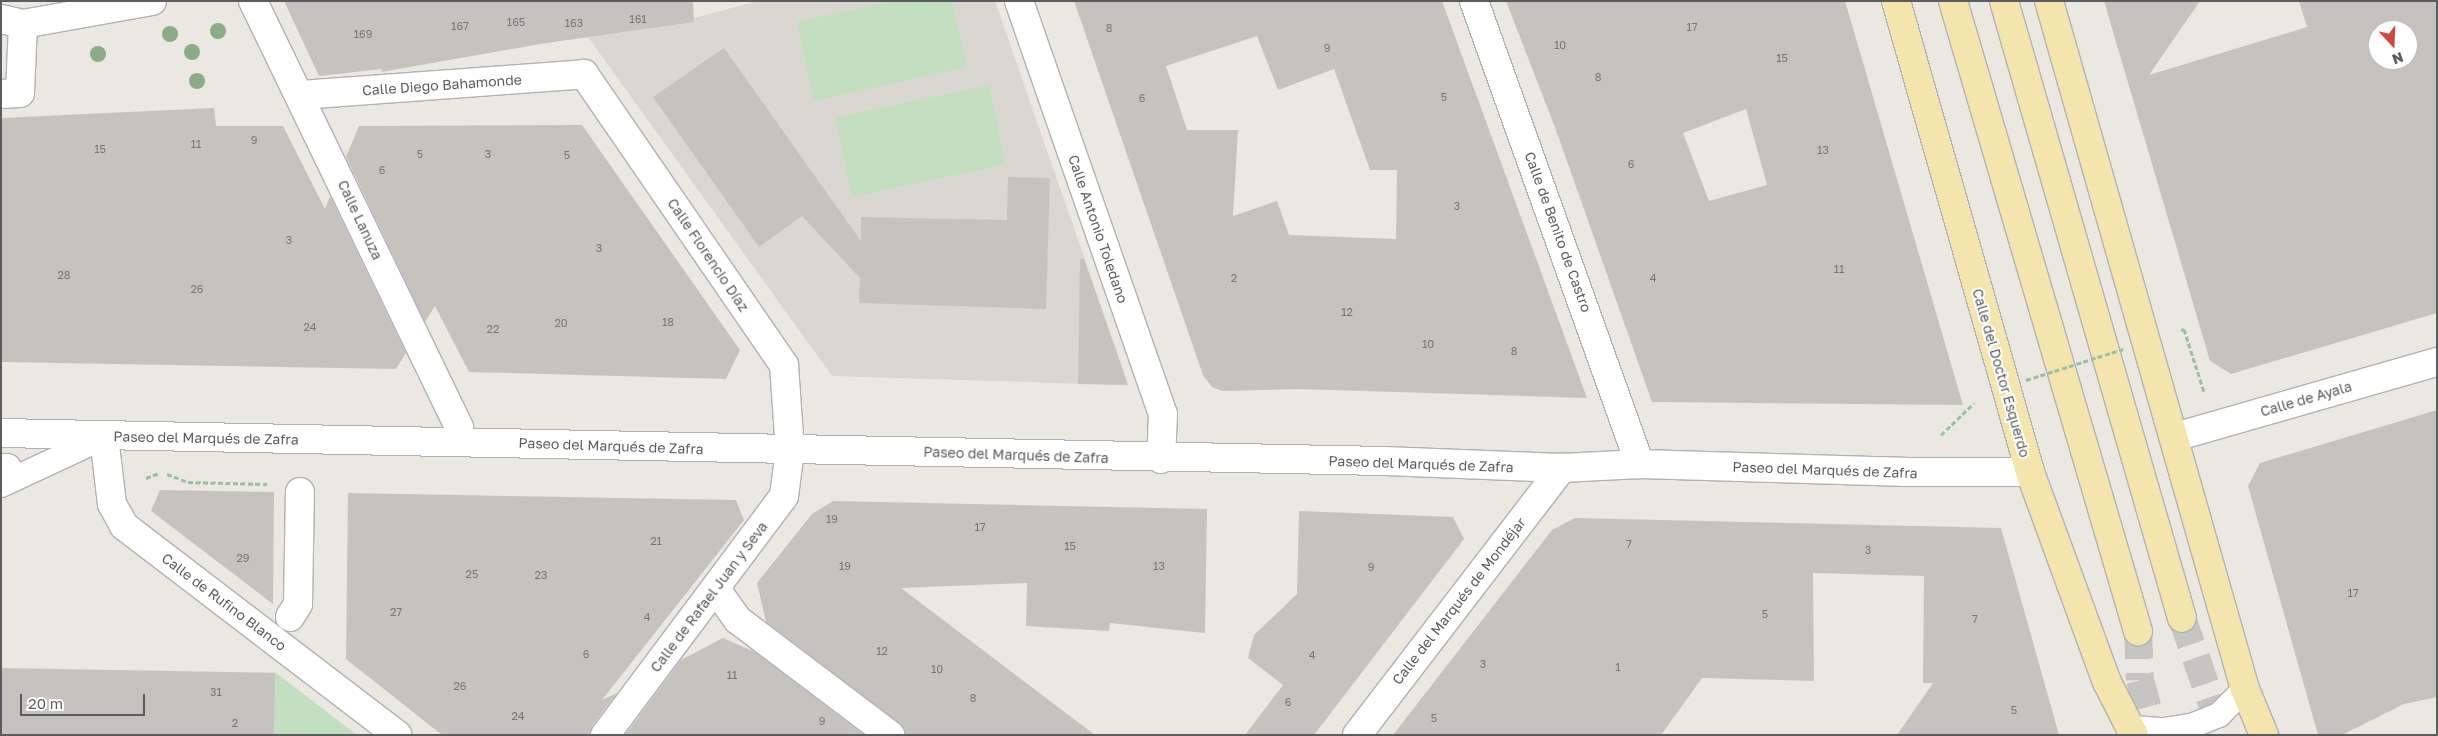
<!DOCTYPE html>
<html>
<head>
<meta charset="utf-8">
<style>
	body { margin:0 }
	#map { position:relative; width:2438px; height:736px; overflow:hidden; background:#ebe8e1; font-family:"Golos Text",sans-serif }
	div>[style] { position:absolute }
	.education>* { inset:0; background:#dad7d0 }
	.green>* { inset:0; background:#c2dfc0; transform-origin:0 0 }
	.building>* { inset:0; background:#c6c3be; transform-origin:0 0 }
	.primary-tunnel>* { height:28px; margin-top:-14px; transform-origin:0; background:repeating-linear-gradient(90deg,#c7c5c1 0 28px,transparent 0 42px) }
	.path>* { height:3px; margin-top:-1.5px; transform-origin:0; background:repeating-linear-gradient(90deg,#9ac0a3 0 5px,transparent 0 7.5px) }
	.roads { filter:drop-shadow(1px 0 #afb2b5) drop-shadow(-1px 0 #afb2b5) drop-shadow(0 1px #afb2b5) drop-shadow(0 -1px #afb2b5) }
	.service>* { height:24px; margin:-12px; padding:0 12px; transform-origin:12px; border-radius:12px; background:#fff }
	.pedestrian>* { height:28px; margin:-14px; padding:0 14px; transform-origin:14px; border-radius:14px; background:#fff }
	.minor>* { height:28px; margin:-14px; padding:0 14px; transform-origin:14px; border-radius:14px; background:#fff }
	.primary>* { height:28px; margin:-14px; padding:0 14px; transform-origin:14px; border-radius:14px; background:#f4e5ad }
	.path-bridge>* { height:3px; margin-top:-1.5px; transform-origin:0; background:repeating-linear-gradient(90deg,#9ac0a3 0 5px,transparent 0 7.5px) }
	.trees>* { width:16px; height:16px; margin:-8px; border-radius:50%; background:#8cac87 }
	span { translate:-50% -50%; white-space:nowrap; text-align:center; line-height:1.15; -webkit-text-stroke:4px #fff; paint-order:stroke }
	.number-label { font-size:11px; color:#757678 }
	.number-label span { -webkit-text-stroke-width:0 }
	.street-label { font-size:14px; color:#5a5d60 }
	.frame { position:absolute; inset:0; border:2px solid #5a5d60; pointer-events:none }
	.north { position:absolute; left:2368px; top:20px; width:50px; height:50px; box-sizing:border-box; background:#fff; border:1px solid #bdbebf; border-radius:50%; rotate:160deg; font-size:14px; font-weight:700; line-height:20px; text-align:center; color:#5a5d60 }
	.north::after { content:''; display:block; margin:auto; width:18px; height:22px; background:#d24540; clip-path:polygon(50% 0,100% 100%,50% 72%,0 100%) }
	.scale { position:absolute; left:20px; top:694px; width:125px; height:22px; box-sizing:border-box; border:2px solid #5a5d60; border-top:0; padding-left:6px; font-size:15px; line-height:18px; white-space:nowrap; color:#5a5d60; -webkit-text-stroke:4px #fff; paint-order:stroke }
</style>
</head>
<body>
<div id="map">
	<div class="education">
		<div style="clip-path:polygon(757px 1px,995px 1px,1125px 375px,1119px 385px,832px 376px,588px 37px,665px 26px)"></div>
	</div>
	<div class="green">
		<div style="clip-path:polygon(891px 1px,952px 1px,967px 67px,814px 101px,797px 22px)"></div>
		<div style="left:989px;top:85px;width:81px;height:157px;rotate:78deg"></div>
		<div style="clip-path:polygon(275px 672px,357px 735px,272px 735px)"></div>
	</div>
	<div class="building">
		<div style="clip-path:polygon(284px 1px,693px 1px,694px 22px,540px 44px,381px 72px,382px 69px,319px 76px)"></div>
		<div style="clip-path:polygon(evenodd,1074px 1px,1442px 1px,1587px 398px,1298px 389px,1222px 391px,1212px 387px,1203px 375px,1074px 1px,1257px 36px,1278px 90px,1334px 69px,1370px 170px,1397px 170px,1396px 239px,1289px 235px,1277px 201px,1233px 216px,1238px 130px,1187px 130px,1166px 66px,1257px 36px)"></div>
		<div style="clip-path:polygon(evenodd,1506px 1px,1845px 1px,1963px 405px,1652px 402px,1556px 130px,1506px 1px,1746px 109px,1767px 185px,1709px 201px,1683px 133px,1746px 109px)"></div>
		<div style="clip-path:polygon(evenodd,2104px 1px,2200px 1px,2149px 75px,2307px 27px,2299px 1px,2437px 1px,2437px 313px,2231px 374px,2210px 361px,2104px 1px,2378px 30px,2408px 30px,2408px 60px,2378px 60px,2378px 30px)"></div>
		<div style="clip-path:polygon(724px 48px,861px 241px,861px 217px,1007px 220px,1008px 177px,1050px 178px,1046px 309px,859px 303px,860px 278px,802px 216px,759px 247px,653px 97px)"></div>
		<div style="clip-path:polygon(214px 108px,216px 126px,283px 126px,325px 209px,330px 196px,406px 353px,396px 369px,1px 362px,1px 118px)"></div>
		<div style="clip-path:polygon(582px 125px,740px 350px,726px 379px,469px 372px,435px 306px,425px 322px,346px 157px,359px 126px)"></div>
		<div style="clip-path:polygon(1080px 259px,1084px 259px,1128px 385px,1078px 384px)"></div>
		<div style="clip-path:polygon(2437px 410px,2437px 697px,2404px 704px,2342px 735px,2318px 735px,2248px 486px,2260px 463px)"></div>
		<div style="clip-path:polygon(160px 490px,274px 492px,273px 604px,151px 511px)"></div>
		<div style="clip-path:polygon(348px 493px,736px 500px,744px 520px,602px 700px,617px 693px,592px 726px,590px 735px,442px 735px,346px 659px)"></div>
		<div style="clip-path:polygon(833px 501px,1207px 509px,1205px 633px,1110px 623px,1109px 631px,1026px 626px,1027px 583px,901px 588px,1095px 735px,905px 735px,899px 723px,766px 622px,757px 583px,812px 514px)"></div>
		<div style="clip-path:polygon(1299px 511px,1453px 517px,1464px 539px,1314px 735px,1245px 735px,1283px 685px,1248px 658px,1254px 635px,1297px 594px)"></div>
		<div style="clip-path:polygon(1575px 518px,2001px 528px,2059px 735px,1897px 735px,1933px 683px,1923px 683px,1924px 576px,1813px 573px,1814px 681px,1702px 678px,1661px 735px,1393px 735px,1552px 530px)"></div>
		<div style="clip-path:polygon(723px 638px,755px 652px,864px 735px,625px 735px,681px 660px)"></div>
		<div style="left:1px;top:668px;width:274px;height:67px;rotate:1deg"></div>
	</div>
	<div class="primary-tunnel">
		<div style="left:2182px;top:618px;width:124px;rotate:70.7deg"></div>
		<div style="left:2138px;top:631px;width:49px;rotate:87.7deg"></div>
		<div style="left:2140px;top:680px;width:57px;rotate:74.7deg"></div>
	</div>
	<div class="path">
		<div style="left:2181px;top:330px;width:3px;rotate:-18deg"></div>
		<div style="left:2184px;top:329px;width:66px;rotate:72.4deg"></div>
		<div style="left:1941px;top:435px;width:46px;rotate:-44.1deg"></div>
		<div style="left:167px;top:474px;width:22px;rotate:21deg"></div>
		<div style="left:188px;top:482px;width:79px;rotate:1.5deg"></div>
		<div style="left:146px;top:478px;width:14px;rotate:-21deg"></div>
	</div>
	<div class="roads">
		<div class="service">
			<div style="left:1px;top:485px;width:114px;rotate:-25deg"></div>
			<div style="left:2132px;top:728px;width:32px;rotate:4deg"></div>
			<div style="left:2164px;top:730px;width:30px;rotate:-9deg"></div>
			<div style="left:2194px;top:725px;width:27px;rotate:-22deg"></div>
			<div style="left:2219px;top:715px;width:37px;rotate:-45deg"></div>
		</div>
		<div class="pedestrian">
			<div style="left:1px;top:468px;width:6px"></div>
			<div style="left:290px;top:617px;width:15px;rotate:-58deg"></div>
			<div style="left:298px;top:604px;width:112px;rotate:-89deg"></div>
		</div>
		<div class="minor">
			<div style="left:253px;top:1px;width:474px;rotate:64.2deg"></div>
			<div style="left:459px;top:428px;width:14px;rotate:86deg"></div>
			<div style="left:1019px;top:1px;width:437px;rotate:70.8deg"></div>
			<div style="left:1163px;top:414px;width:45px;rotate:92.5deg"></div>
			<div style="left:1474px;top:1px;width:492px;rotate:70.3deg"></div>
			<div style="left:1px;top:19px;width:23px;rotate:13deg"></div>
			<div style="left:23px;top:24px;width:131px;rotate:-10.1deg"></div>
			<div style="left:1px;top:94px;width:19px;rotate:-3deg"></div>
			<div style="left:20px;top:93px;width:69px;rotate:-87.5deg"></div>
			<div style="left:301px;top:95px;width:284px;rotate:-4.2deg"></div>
			<div style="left:584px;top:74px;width:353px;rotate:55.5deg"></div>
			<div style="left:784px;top:365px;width:85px;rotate:86deg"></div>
			<div style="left:790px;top:450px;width:46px;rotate:97.4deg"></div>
			<div style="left:784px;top:496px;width:299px;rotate:126.8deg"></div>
			<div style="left:1px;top:433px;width:1384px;rotate:1.16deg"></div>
			<div style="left:1385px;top:461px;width:177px;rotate:2.3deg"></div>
			<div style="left:1562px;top:468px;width:78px;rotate:-2.9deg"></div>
			<div style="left:1640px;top:464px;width:263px;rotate:1.7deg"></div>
			<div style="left:1903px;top:472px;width:127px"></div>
			<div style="left:104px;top:437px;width:67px;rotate:83.2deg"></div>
			<div style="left:112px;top:504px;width:25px;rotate:61deg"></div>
			<div style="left:124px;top:526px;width:344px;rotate:37.4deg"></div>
			<div style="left:2175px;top:437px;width:273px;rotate:-16deg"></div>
			<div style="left:716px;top:589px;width:38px;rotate:55deg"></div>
			<div style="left:738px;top:620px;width:191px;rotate:37.1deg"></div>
			<div style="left:1357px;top:735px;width:337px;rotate:-52.5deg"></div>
		</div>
		<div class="primary">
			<div style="left:1896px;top:1px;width:490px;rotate:74.1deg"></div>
			<div style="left:2030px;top:472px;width:224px;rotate:69.9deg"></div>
			<div style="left:2107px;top:682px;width:59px;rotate:63deg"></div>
			<div style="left:1953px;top:1px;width:657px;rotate:73.64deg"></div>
			<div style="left:2004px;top:1px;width:642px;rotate:73.91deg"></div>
			<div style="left:2049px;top:1px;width:715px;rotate:74.1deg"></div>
			<div style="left:2245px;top:689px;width:50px;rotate:67.6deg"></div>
		</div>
	</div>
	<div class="path-bridge">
		<div style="left:2026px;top:380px;width:102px;rotate:-17.7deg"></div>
	</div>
	<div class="trees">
		<div style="left:218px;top:31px"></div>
		<div style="left:170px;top:34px"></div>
		<div style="left:192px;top:52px"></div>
		<div style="left:98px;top:54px"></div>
		<div style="left:197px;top:81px"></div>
	</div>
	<div class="number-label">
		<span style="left:638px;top:19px">161</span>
		<span style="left:516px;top:22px">165</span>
		<span style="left:574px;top:23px">163</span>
		<span style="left:460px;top:26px">167</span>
		<span style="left:1692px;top:27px">17</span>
		<span style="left:1109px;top:28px">8</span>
		<span style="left:363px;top:34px">169</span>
		<span style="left:1560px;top:45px">10</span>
		<span style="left:1327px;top:48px">9</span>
		<span style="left:1782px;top:58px">15</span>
		<span style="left:1598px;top:77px">8</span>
		<span style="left:1444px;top:97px">5</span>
		<span style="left:1142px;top:98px">6</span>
		<span style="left:254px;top:140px">9</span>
		<span style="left:196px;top:144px">11</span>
		<span style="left:100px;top:149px">15</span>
		<span style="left:1823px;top:150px">13</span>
		<span style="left:420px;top:154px">5</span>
		<span style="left:488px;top:154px">3</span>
		<span style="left:567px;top:155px">5</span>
		<span style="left:1631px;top:164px">6</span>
		<span style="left:382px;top:170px">6</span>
		<span style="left:1457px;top:206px">3</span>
		<span style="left:289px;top:240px">3</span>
		<span style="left:599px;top:248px">3</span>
		<span style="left:1839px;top:269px">11</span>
		<span style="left:64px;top:275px">28</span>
		<span style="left:1234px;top:278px">2</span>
		<span style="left:1653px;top:278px">4</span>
		<span style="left:197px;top:289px">26</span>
		<span style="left:1347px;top:312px">12</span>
		<span style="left:668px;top:322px">18</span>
		<span style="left:561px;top:323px">20</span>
		<span style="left:310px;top:327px">24</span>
		<span style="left:493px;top:329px">22</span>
		<span style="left:1428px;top:344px">10</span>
		<span style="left:1514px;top:351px">8</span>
		<span style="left:832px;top:519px">19</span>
		<span style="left:980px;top:527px">17</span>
		<span style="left:656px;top:541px">21</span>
		<span style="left:1629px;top:544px">7</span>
		<span style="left:1070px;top:546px">15</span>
		<span style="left:1868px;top:550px">3</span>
		<span style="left:243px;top:558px">29</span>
		<span style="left:845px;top:566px">19</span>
		<span style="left:1159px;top:566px">13</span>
		<span style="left:1371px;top:567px">9</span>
		<span style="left:472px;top:574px">25</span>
		<span style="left:541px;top:575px">23</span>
		<span style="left:2353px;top:593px">17</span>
		<span style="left:396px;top:612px">27</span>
		<span style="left:1765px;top:614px">5</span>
		<span style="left:647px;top:617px">4</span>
		<span style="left:1975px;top:619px">7</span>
		<span style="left:882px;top:651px">12</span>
		<span style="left:586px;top:654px">6</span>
		<span style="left:1312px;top:655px">4</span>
		<span style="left:1483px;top:664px">3</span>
		<span style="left:1618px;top:667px">1</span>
		<span style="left:937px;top:669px">10</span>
		<span style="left:732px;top:675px">11</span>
		<span style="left:460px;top:686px">26</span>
		<span style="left:216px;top:692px">31</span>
		<span style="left:973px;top:698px">8</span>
		<span style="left:1288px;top:702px">6</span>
		<span style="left:2014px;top:710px">5</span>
		<span style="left:518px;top:716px">24</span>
		<span style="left:1434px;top:718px">5</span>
		<span style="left:822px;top:721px">9</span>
		<span style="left:235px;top:723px">2</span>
	</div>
	<div class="street-label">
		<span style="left:442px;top:85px;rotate:-4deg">Calle Diego Bahamonde</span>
		<span style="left:360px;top:220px;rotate:65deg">Calle Lanuza</span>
		<span style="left:1098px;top:229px;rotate:71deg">Calle Antonio Toledano</span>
		<span style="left:1558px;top:232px;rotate:70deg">Calle de Benito de Castro</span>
		<span style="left:708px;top:255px;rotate:56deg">Calle Florencio Díaz</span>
		<span style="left:2001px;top:373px;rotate:74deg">Calle del Doctor Esquerdo</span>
		<span style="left:2306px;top:399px;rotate:-16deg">Calle de Ayala</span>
		<span style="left:206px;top:438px;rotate:1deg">Paseo del Marqués de Zafra</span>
		<span style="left:611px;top:446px;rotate:2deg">Paseo del Marqués de Zafra</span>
		<span style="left:1016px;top:455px;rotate:2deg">Paseo del Marqués de Zafra</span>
		<span style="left:1421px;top:464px;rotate:2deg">Paseo del Marqués de Zafra</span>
		<span style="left:1825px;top:470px;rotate:2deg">Paseo del Marqués de Zafra</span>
		<span style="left:709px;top:597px;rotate:-53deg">Calle de Rafael Juan y Seva</span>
		<span style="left:1459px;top:601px;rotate:-52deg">Calle del Marqués de Mondéjar</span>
		<span style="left:224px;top:602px;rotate:37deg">Calle de Rufino Blanco</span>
	</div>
	<div class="frame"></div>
	<div class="north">N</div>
	<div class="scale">20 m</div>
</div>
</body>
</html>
